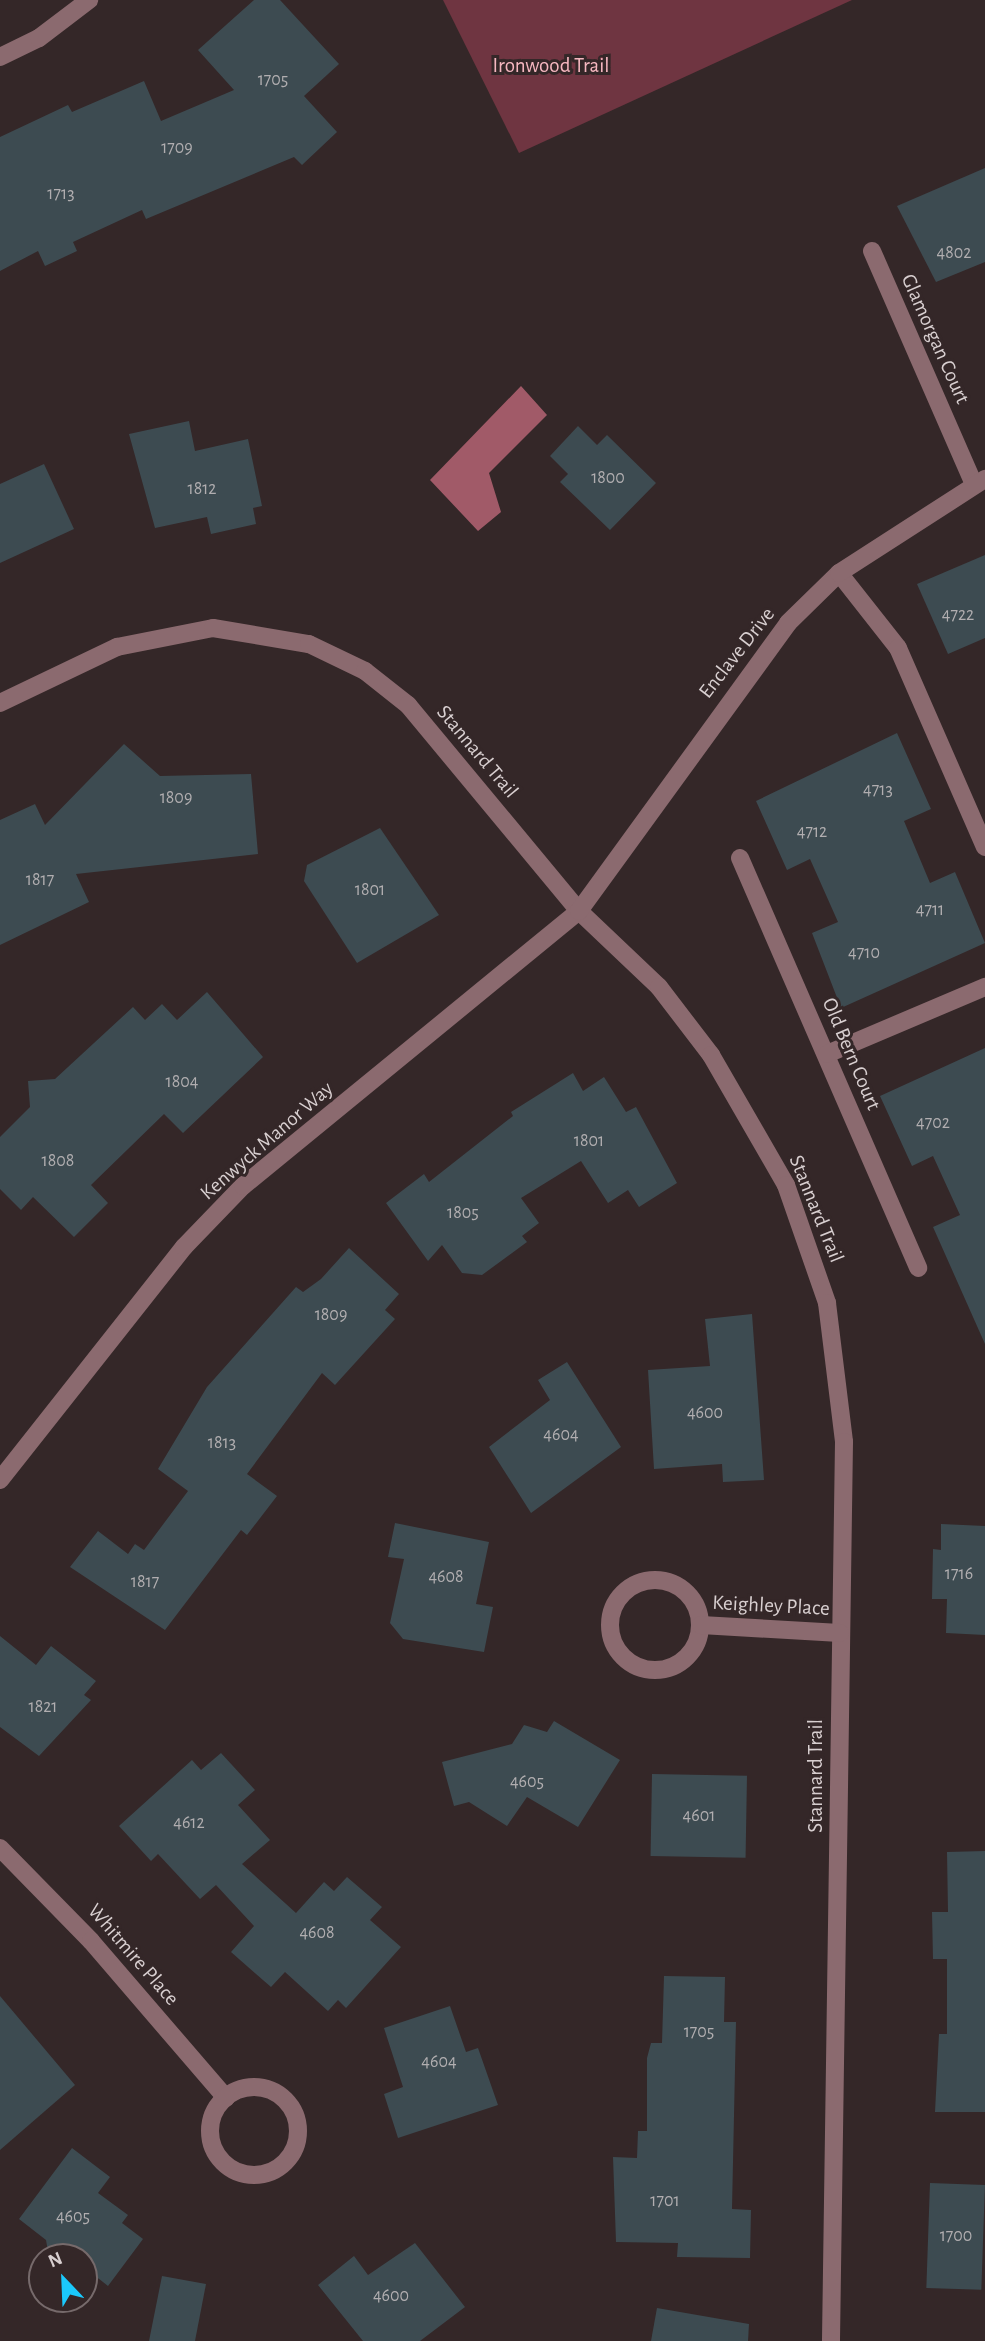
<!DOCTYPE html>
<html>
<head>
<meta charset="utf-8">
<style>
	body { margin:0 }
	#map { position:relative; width:985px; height:2341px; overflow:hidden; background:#342728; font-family:"Alegreya Sans",sans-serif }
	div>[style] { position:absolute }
	.green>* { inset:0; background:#6f3541 }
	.water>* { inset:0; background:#a15a68 }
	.building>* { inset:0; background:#3d4b51; transform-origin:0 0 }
	.minor>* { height:18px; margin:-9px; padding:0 9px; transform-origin:9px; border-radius:9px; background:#8b6a6f }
	.minor>.ring { margin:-9px; padding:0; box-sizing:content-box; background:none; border:18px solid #8b6a6f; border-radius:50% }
	span { translate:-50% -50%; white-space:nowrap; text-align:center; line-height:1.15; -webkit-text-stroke:6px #342728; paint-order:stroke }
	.number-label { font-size:18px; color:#b1aeb0 }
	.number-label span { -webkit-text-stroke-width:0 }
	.park-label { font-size:21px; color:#f6b7c0 }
	.street-label { font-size:21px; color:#d8cfd0 }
	.north { position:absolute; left:28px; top:2243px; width:70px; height:70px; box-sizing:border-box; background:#342728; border:2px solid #766a6b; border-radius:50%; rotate:337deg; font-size:19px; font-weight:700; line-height:28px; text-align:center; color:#d8cfd0 }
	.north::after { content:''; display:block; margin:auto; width:24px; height:32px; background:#1bc9fc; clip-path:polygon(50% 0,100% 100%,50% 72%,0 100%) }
</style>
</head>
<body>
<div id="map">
	<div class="green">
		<div style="clip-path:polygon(443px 0,852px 0,519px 153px)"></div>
	</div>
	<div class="water">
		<div style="clip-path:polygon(521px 386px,547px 415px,489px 473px,501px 512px,478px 531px,430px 480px)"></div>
	</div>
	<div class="building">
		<div style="clip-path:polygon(254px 0,280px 0,339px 64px,304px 96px,337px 132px,302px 165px,294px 157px,146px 219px,142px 210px,73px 242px,77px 251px,45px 266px,38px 251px,0 271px,0 137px,68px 105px,72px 112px,144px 81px,161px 121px,234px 90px,198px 50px)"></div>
		<div style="clip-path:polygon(985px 168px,985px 262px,936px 282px,897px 206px)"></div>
		<div style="clip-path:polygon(189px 421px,195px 451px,248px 439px,262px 506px,253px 508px,256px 524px,211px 534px,207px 517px,155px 528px,129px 434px)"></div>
		<div style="clip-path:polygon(578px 426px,597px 445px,607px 435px,656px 483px,610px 530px,560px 482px,568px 474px,550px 456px)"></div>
		<div style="clip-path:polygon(44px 464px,74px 529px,0 563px,0 484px)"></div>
		<div style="clip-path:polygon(985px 555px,985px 638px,948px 654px,917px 584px)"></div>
		<div style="clip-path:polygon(897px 733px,931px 809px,904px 821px,930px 883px,955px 872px,985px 943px,841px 1008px,812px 933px,838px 922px,810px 859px,787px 870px,756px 801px)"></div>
		<div style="clip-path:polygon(124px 744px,160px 776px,251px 774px,258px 854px,76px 874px,89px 902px,0 945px,0 820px,35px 804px,45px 825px)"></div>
		<div style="clip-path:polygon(380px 828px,439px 915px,357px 963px,304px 881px,307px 865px)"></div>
		<div style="clip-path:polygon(207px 992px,263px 1057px,183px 1133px,164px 1114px,91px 1185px,108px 1203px,74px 1237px,33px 1197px,21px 1210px,0 1189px,0 1137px,30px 1107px,28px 1081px,55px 1079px,133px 1007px,145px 1020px,162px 1004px,177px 1020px)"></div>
		<div style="clip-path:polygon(985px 1048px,985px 1344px,933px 1227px,960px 1215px,933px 1156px,912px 1166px,880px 1096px)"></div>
		<div style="clip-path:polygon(573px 1073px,583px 1091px,604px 1077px,626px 1112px,636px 1107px,677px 1183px,639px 1207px,628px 1190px,608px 1203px,581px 1161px,521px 1198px,539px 1223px,522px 1236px,527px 1242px,482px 1275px,462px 1273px,442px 1245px,428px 1261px,386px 1203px,424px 1174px,429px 1182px,513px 1116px,511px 1112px)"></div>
		<div style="clip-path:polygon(349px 1248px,399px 1294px,385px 1310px,395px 1319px,335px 1385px,322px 1373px,247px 1474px,277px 1496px,247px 1535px,241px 1530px,165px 1630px,70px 1567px,98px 1531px,128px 1554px,135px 1544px,144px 1550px,188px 1491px,158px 1469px,207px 1387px,296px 1287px,303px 1292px,321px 1279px)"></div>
		<div style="clip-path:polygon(752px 1314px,764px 1480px,723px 1482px,722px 1464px,654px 1469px,648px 1370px,710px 1366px,705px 1319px)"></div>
		<div style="clip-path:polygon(567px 1362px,621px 1447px,531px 1513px,489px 1447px,550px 1400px,538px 1380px)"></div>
		<div style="clip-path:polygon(395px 1523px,489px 1542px,476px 1604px,493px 1607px,484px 1652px,403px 1639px,390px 1623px,404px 1559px,388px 1557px)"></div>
		<div style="clip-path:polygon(941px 1524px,985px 1526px,985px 1635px,946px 1633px,947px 1599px,932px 1599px,933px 1549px,941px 1550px)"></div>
		<div style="clip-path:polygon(0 1636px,36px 1665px,51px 1646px,96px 1681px,84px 1695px,91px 1700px,39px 1756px,0 1727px)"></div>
		<div style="clip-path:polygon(554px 1721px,620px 1760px,578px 1827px,527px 1797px,507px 1826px,469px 1802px,454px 1806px,442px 1762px,512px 1744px,524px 1725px,547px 1732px)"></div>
		<div style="clip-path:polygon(221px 1753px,255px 1790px,238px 1805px,270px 1840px,242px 1864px,296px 1913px,324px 1882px,334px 1891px,347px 1877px,382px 1907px,370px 1920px,401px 1947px,346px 2008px,338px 2000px,328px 2011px,285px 1972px,271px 1987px,231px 1952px,254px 1926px,216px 1885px,200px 1899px,158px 1854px,151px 1861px,119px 1826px,192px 1760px,201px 1770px)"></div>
		<div style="left:652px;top:1774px;width:95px;height:82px;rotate:1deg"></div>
		<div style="clip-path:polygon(985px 1851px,985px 2112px,935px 2112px,939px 2034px,947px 2034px,947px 1959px,933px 1959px,932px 1912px,948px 1912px,947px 1852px)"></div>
		<div style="clip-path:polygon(664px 1976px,725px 1977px,724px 2022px,736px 2022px,732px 2209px,751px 2210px,750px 2258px,677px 2257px,678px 2243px,616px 2242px,613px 2157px,637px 2158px,638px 2131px,647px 2131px,647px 2058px,651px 2043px,662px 2043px)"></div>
		<div style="clip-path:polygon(0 1996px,75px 2085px,0 2150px)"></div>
		<div style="clip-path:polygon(450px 2006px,466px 2052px,478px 2048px,498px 2105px,398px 2138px,384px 2094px,403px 2087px,384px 2028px)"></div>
		<div style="clip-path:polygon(72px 2148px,110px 2177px,98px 2193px,128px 2215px,122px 2223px,143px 2239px,108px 2286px,84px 2267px,84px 2257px,49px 2257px,46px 2240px,19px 2219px)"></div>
		<div style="left:930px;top:2183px;width:55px;height:105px;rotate:2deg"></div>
		<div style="clip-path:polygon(415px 2243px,465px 2307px,420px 2341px,363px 2341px,318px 2285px,354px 2256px,368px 2275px)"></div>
		<div style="clip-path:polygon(162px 2276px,206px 2284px,195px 2341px,149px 2341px)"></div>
		<div style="clip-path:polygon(657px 2308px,749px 2324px,748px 2341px,651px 2341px)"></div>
	</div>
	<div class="minor">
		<div style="left:0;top:57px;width:43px;rotate:-26deg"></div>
		<div style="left:39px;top:38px;width:63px;rotate:-37.2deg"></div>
		<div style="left:872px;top:251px;width:254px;rotate:66.4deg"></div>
		<div style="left:839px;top:573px;width:95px;rotate:51.8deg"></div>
		<div style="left:898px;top:648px;width:217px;rotate:66.4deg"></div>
		<div style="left:0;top:703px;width:130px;rotate:-25.6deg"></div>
		<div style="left:117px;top:647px;width:98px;rotate:-11.2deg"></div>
		<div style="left:213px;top:628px;width:97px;rotate:9.5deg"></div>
		<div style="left:309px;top:644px;width:62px;rotate:25.7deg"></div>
		<div style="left:365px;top:671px;width:55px;rotate:38.3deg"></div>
		<div style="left:408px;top:705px;width:268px;rotate:50.3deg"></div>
		<div style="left:579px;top:911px;width:110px;rotate:43.5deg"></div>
		<div style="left:659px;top:987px;width:86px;rotate:52.6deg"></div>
		<div style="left:711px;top:1055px;width:150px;rotate:60deg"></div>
		<div style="left:786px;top:1185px;width:125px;rotate:70.8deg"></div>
		<div style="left:827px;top:1303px;width:140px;rotate:83deg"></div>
		<div style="left:844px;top:1442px;width:899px;rotate:90.83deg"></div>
		<div style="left:740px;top:858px;width:447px;rotate:66.5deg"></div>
		<div style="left:827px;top:1054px;width:172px;rotate:-23deg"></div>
		<div style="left:0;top:1480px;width:297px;rotate:-51.7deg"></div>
		<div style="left:184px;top:1247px;width:85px;rotate:-46deg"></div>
		<div style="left:243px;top:1186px;width:434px;rotate:-39.3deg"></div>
		<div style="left:579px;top:911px;width:356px;rotate:-54deg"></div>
		<div style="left:788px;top:623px;width:71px;rotate:-44.4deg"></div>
		<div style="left:839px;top:573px;width:174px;rotate:-32.8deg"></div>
		<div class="ring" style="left:610px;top:1580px;width:72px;height:72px"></div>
		<div style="left:701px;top:1625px;width:139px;rotate:3.3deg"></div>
		<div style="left:0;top:1848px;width:130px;rotate:45.6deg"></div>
		<div style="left:91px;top:1941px;width:207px;rotate:49.3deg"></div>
		<div class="ring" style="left:210px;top:2087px;width:70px;height:70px"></div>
	</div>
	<div class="number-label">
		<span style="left:273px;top:80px">1705</span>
		<span style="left:177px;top:148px">1709</span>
		<span style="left:61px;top:194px">1713</span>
		<span style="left:954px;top:253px">4802</span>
		<span style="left:608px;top:478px">1800</span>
		<span style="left:202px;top:489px">1812</span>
		<span style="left:958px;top:615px">4722</span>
		<span style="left:878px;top:790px">4713</span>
		<span style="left:176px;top:798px">1809</span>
		<span style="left:812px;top:832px">4712</span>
		<span style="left:40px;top:880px">1817</span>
		<span style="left:370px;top:890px">1801</span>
		<span style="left:930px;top:910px">4711</span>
		<span style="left:864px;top:953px">4710</span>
		<span style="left:182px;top:1082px">1804</span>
		<span style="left:933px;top:1123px">4702</span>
		<span style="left:589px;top:1141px">1801</span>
		<span style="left:58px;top:1161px">1808</span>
		<span style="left:463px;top:1213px">1805</span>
		<span style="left:331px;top:1315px">1809</span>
		<span style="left:705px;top:1413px">4600</span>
		<span style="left:561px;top:1435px">4604</span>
		<span style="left:222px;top:1443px">1813</span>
		<span style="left:959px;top:1574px">1716</span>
		<span style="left:446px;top:1577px">4608</span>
		<span style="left:145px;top:1582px">1817</span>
		<span style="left:43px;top:1707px">1821</span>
		<span style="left:527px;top:1782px">4605</span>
		<span style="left:699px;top:1816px">4601</span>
		<span style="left:189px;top:1823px">4612</span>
		<span style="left:317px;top:1933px">4608</span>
		<span style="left:699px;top:2032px">1705</span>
		<span style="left:439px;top:2062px">4604</span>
		<span style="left:665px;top:2201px">1701</span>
		<span style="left:73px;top:2217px">4605</span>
		<span style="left:956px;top:2236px">1700</span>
		<span style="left:391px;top:2296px">4600</span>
	</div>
	<div class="park-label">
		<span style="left:551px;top:66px">Ironwood Trail</span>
	</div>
	<div class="street-label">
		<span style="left:935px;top:339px;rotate:66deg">Glamorgan Court</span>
		<span style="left:737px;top:653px;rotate:-52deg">Enclave Drive</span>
		<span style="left:477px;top:752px;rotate:50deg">Stannard Trail</span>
		<span style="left:851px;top:1054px;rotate:67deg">Old Bern Court</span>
		<span style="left:267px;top:1141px;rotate:-41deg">Kenwyck Manor Way</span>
		<span style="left:816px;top:1209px;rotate:68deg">Stannard Trail</span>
		<span style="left:771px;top:1606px;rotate:3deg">Keighley Place</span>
		<span style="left:816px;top:1776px;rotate:-90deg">Stannard Trail</span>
		<span style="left:133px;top:1955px;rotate:49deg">Whitmire Place</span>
	</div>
	<div class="north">N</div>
</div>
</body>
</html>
